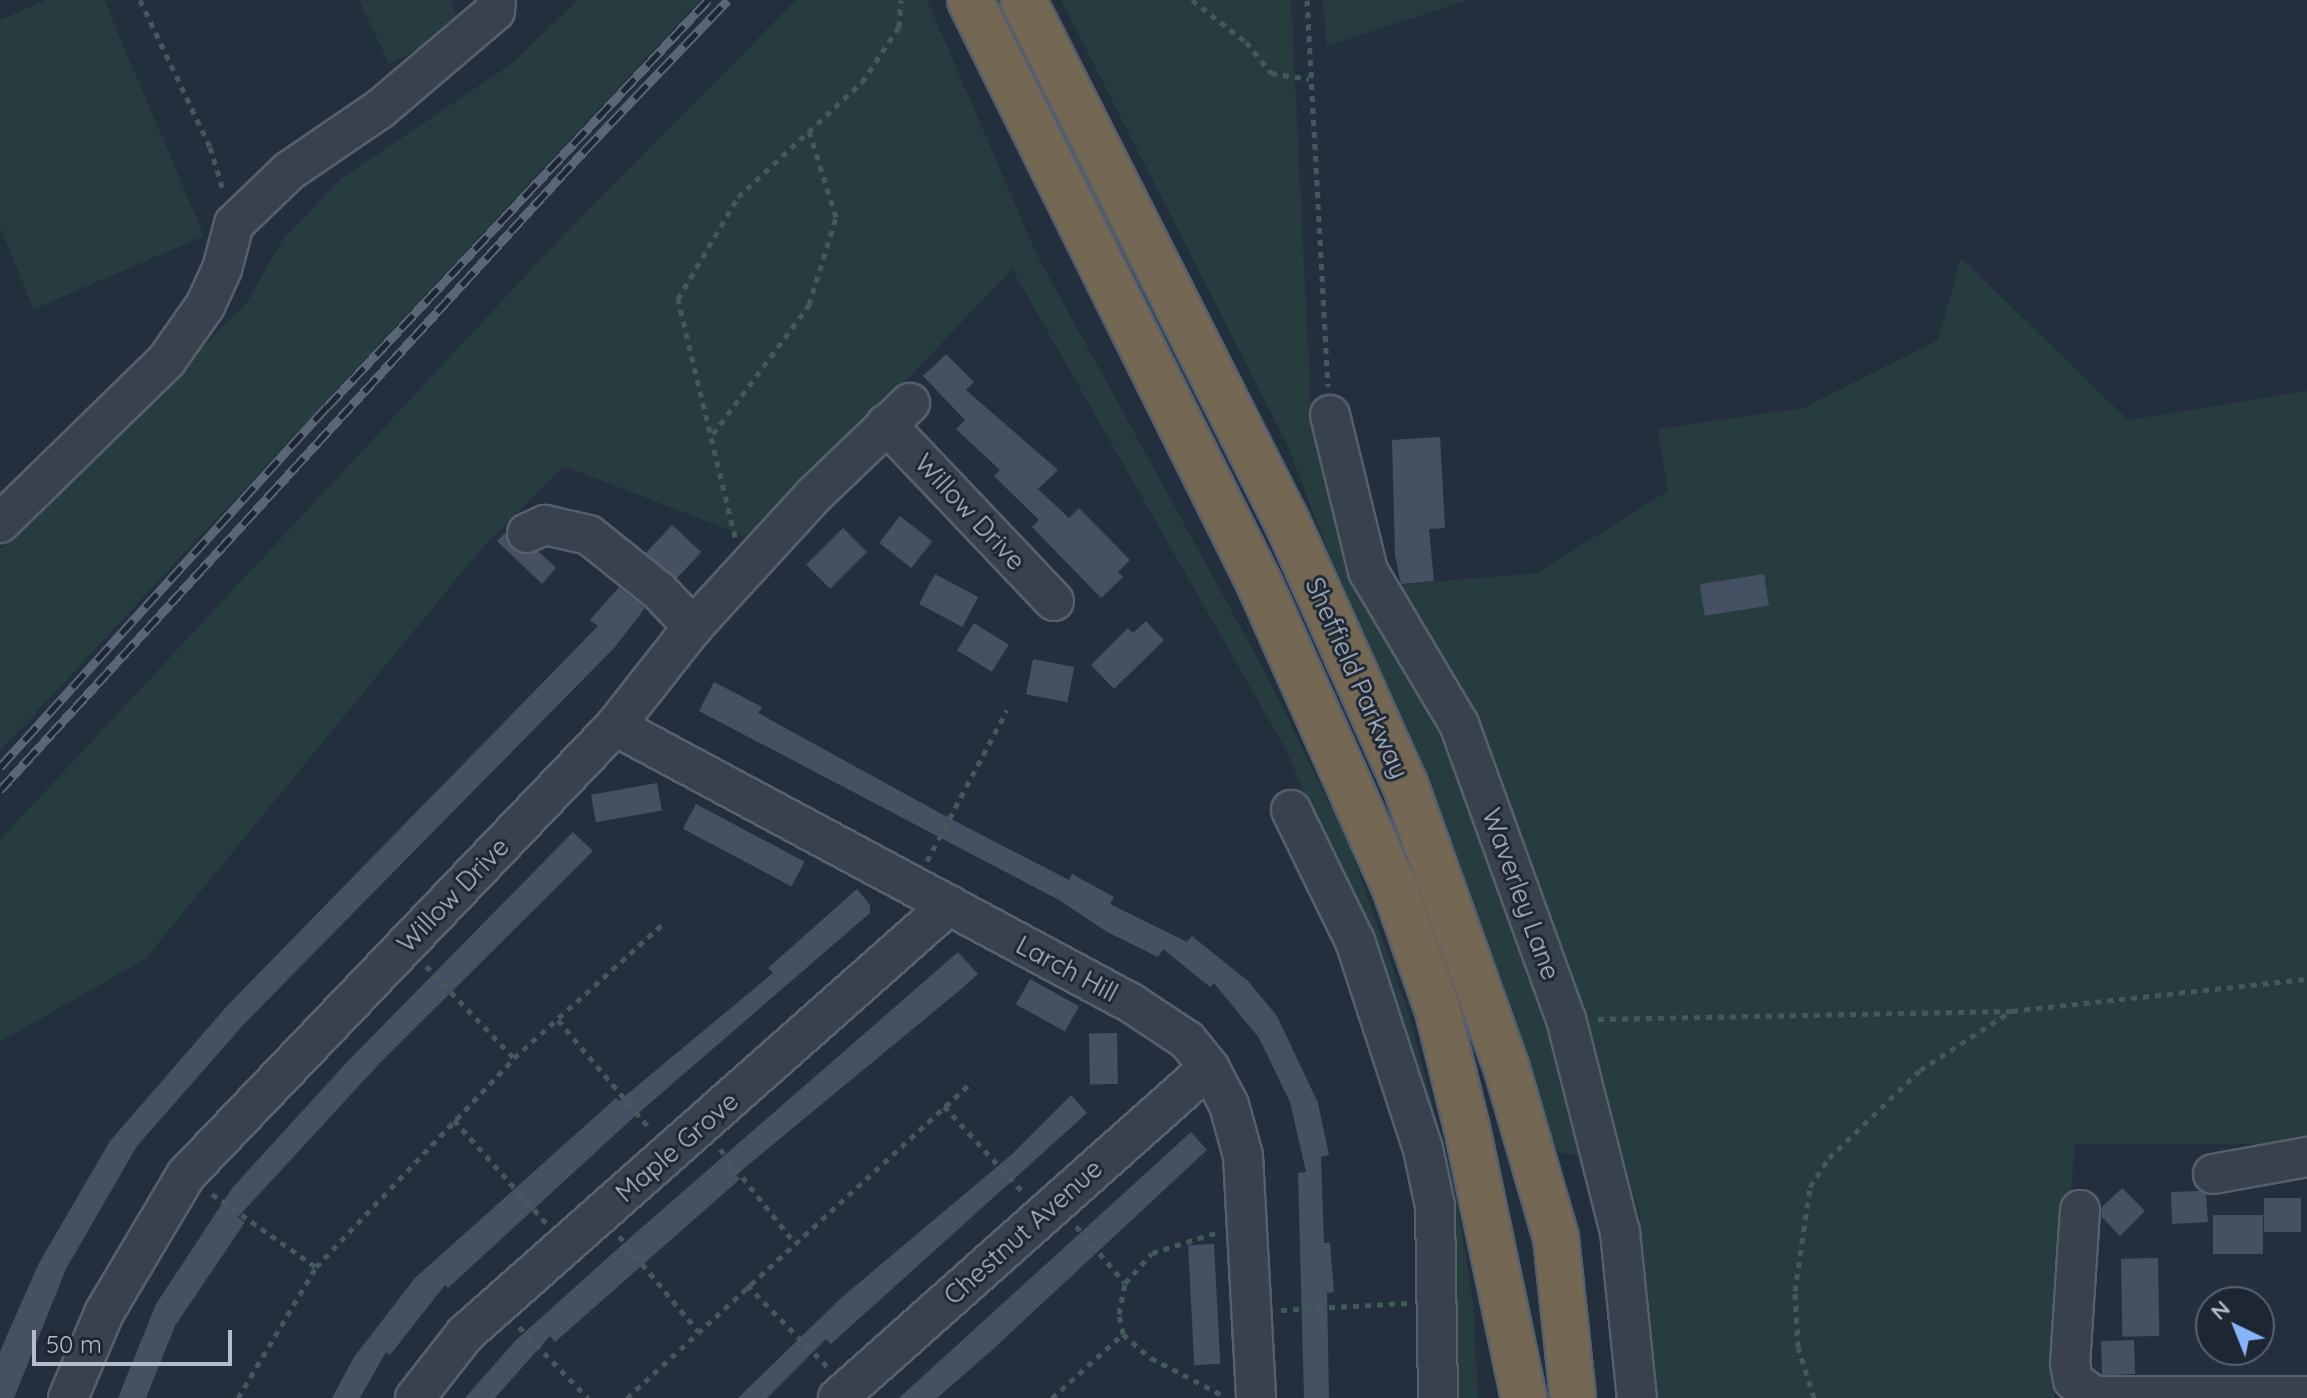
<!DOCTYPE html>
<html>
<head>
<meta charset="utf-8">
<style>
	body { margin:0 }
	#map { position:relative; width:2307px; height:1398px; overflow:hidden; background:#242f3e; font-family:Quicksand,sans-serif }
	div>[style] { position:absolute }
	.green>* { inset:0; background:#263c3f }
	.building>* { inset:0; background:#455162; transform-origin:0 0 }
	.path>* { height:5px; margin-top:-2.5px; transform-origin:0; background:repeating-linear-gradient(90deg,#44595c 0 6px,transparent 0 12px) }
	.roads { filter:drop-shadow(2px 0 #565f6c) drop-shadow(-2px 0 #565f6c) drop-shadow(0 2px #565f6c) drop-shadow(0 -2px #565f6c) }
	.minor>* { height:38px; margin:-19px; padding:0 19px; transform-origin:19px; border-radius:19px; background:#38414e }
	.highway>* { height:44px; margin:-22px; padding:0 22px; transform-origin:22px; border-radius:22px; background:#746855 }
	.rail>* { height:9px; margin-top:-4.5px; transform-origin:0; background:repeating-linear-gradient(90deg,#1d2633 0 18px,#5a6575 0 36px); box-sizing:border-box; border-block:2px solid #5a6575 }
	span { translate:-50% -50%; white-space:nowrap; text-align:center; line-height:1.15; -webkit-text-stroke:6px #1d2633; paint-order:stroke }
	.street-label { font-size:26px; color:#b4bcc9 }
	.north { position:absolute; left:2195px; top:1286px; width:80px; height:80px; box-sizing:border-box; background:#1d2633; border:2px solid #59626f; border-radius:50%; rotate:317deg; font-size:22px; font-weight:700; line-height:32px; text-align:center; color:#b4bcc9 }
	.north::after { content:''; display:block; margin:auto; width:28px; height:36px; background:#8ab4f8; clip-path:polygon(50% 0,100% 100%,50% 72%,0 100%) }
	.scale { position:absolute; left:32px; top:1330px; width:200px; height:36px; box-sizing:border-box; border:4px solid #b4bcc9; border-top:0; padding-left:10px; font-size:24px; line-height:28px; white-space:nowrap; color:#b4bcc9; -webkit-text-stroke:6px #1d2633; paint-order:stroke }
</style>
</head>
<body>
<div id="map">
	<div class="green">
		<div style="clip-path:polygon(46px 0,104px 0,204px 236px,34px 309px,0 228px,0 20px)"></div>
		<div style="clip-path:polygon(359px 0,450px 0,462px 27px,389px 64px)"></div>
		<div style="clip-path:polygon(578px 0,700px 0,0 751px,0 549px,246px 304px,283px 239px,343px 177px,510px 65px)"></div>
		<div style="clip-path:polygon(796px 0,927px 0,1036px 253px,1265px 672px,1347px 839px,1407px 1009px,1455px 1187px,1473px 1302px,1478px 1398px,1448px 1398px,1443px 1187px,1338px 869px,1285px 748px,1012px 269px,755px 540px,564px 466px,481px 549px,145px 959px,0 1042px,0 840px,556px 243px)"></div>
		<div style="clip-path:polygon(1061px 0,1291px 0,1312px 426px,1348px 547px,1494px 848px,1551px 1014px,1589px 1158px,1558px 1152px,1287px 444px)"></div>
		<div style="clip-path:polygon(1323px 0,1467px 0,1327px 46px)"></div>
		<div style="clip-path:polygon(1961px 258px,2128px 420px,2307px 391px,2307px 1144px,2075px 1144px,2054px 1398px,1654px 1398px,1639px 1211px,1537px 877px,1492px 765px,1387px 586px,1537px 573px,1668px 491px,1658px 429px,1803px 408px,1938px 340px)"></div>
	</div>
	<div class="building">
		<div style="clip-path:polygon(946px 354px,974px 382px,966px 390px,1058px 470px,1038px 489px,1069px 518px,1079px 508px,1130px 560px,1118px 572px,1123px 577px,1101px 598px,1032px 527px,1039px 520px,994px 476px,1000px 470px,956px 429px,965px 420px,923px 376px)"></div>
		<div style="clip-path:polygon(1440px 437px,1445px 528px,1429px 529px,1434px 581px,1401px 584px,1395px 555px,1392px 440px)"></div>
		<div style="left:900px;top:516px;width:41px;height:34px;rotate:38deg"></div>
		<div style="left:672px;top:525px;width:40px;height:38px;rotate:43deg"></div>
		<div style="left:843px;top:528px;width:34px;height:52px;rotate:45deg"></div>
		<div style="clip-path:polygon(505px 533px,515px 551px,539px 552px,556px 568px,542px 584px,497px 541px)"></div>
		<div style="left:935px;top:574px;width:49px;height:34px;rotate:28deg"></div>
		<div style="left:1764px;top:574px;width:32px;height:65px;rotate:81deg"></div>
		<div style="clip-path:polygon(619px 587px,645px 608px,614px 648px,245px 1023px,137px 1146px,66px 1269px,14px 1398px,0 1398px,0 1352px,8px 1333px,39px 1263px,110px 1141px,227px 1006px,598px 626px,590px 620px)"></div>
		<div style="clip-path:polygon(1146px 621px,1164px 640px,1114px 689px,1091px 665px,1128px 628px,1133px 633px)"></div>
		<div style="left:974px;top:623px;width:41px;height:32px;rotate:32deg"></div>
		<div style="left:1033px;top:659px;width:42px;height:36px;rotate:11deg"></div>
		<div style="clip-path:polygon(714px 682px,762px 707px,758px 713px,949px 818px,1069px 880px,1072px 874px,1114px 897px,1110px 904px,1187px 942px,1192px 936px,1248px 981px,1277px 1016px,1318px 1103px,1329px 1155px,1321px 1157px,1324px 1243px,1330px 1243px,1334px 1292px,1327px 1293px,1329px 1398px,1304px 1398px,1298px 1173px,1306px 1172px,1290px 1102px,1259px 1038px,1214px 983px,1210px 987px,1163px 949px,1158px 957px,1107px 932px,1059px 900px,699px 711px)"></div>
		<div style="left:657px;top:783px;width:28px;height:67px;rotate:80deg"></div>
		<div style="left:696px;top:804px;width:123px;height:28px;rotate:28deg"></div>
		<div style="clip-path:polygon(573px 832px,593px 851px,379px 1064px,238px 1217px,245px 1222px,175px 1326px,146px 1398px,118px 1398px,156px 1304px,233px 1187px,348px 1061px)"></div>
		<div style="clip-path:polygon(857px 889px,870px 905px,870px 913px,634px 1117px,448px 1288px,445px 1285px,390px 1355px,386px 1352px,360px 1398px,332px 1398px,354px 1357px,415px 1278px,616px 1098px,619px 1101px,773px 973px,768px 968px)"></div>
		<div style="clip-path:polygon(958px 952px,978px 974px,960px 990px,736px 1175px,740px 1179px,555px 1342px,550px 1336px,495px 1398px,465px 1398px,516px 1340px,632px 1236px)"></div>
		<div style="left:1030px;top:979px;width:56px;height:29px;rotate:29deg"></div>
		<div style="left:1117px;top:1033px;width:51px;height:28px;rotate:89deg"></div>
		<div style="clip-path:polygon(1071px 1095px,1087px 1113px,1045px 1151px,831px 1344px,826px 1339px,767px 1398px,738px 1398px,841px 1298px,1011px 1155px)"></div>
		<div style="clip-path:polygon(1191px 1132px,1207px 1150px,990px 1352px,937px 1398px,899px 1398px)"></div>
		<div style="clip-path:polygon(2122px 1188px,2145px 1211px,2120px 1236px,2102px 1217px,2101px 1208px)"></div>
		<div style="clip-path:polygon(2200px 1191px,2206px 1195px,2208px 1222px,2172px 1224px,2171px 1192px)"></div>
		<div style="left:2264px;top:1198px;width:37px;height:34px"></div>
		<div style="left:2213px;top:1215px;width:50px;height:39px"></div>
		<div style="left:1214px;top:1244px;width:120px;height:26px;rotate:87deg"></div>
		<div style="left:2158px;top:1258px;width:78px;height:37px;rotate:89deg"></div>
		<div style="left:2134px;top:1340px;width:34px;height:33px;rotate:88deg"></div>
	</div>
	<div class="path">
		<div style="left:140px;top:0;width:163px;rotate:64.5deg"></div>
		<div style="left:210px;top:147px;width:48px;rotate:73.1deg"></div>
		<div style="left:1192px;top:0;width:68px;rotate:37.9deg"></div>
		<div style="left:1246px;top:42px;width:40px;rotate:51deg"></div>
		<div style="left:1271px;top:73px;width:38px;rotate:9deg"></div>
		<div style="left:1307px;top:0;width:387px;rotate:86.9deg"></div>
		<div style="left:713px;top:434px;width:161px;rotate:-53.3deg"></div>
		<div style="left:809px;top:305px;width:92px;rotate:-72.9deg"></div>
		<div style="left:836px;top:217px;width:90px;rotate:-107.4deg"></div>
		<div style="left:735px;top:537px;width:245px;rotate:-103.5deg"></div>
		<div style="left:678px;top:299px;width:118px;rotate:-59.5deg"></div>
		<div style="left:738px;top:197px;width:169px;rotate:-42.8deg"></div>
		<div style="left:862px;top:82px;width:66px;rotate:-56.1deg"></div>
		<div style="left:899px;top:27px;width:27px;rotate:-86deg"></div>
		<div style="left:927px;top:861px;width:171px;rotate:-62.1deg"></div>
		<div style="left:426px;top:966px;width:127px;rotate:46.3deg"></div>
		<div style="left:1598px;top:1019px;width:414px;rotate:-1.1deg"></div>
		<div style="left:2012px;top:1011px;width:297px;rotate:-6.2deg"></div>
		<div style="left:558px;top:1020px;width:143px;rotate:49.8deg"></div>
		<div style="left:944px;top:1106px;width:115px;rotate:47.5deg"></div>
		<div style="left:454px;top:1120px;width:140px;rotate:48.2deg"></div>
		<div style="left:720px;top:1149px;width:119px;rotate:51.5deg"></div>
		<div style="left:212px;top:1194px;width:127px;rotate:35.1deg"></div>
		<div style="left:1076px;top:1226px;width:75px;rotate:49.3deg"></div>
		<div style="left:619px;top:1236px;width:124px;rotate:50.3deg"></div>
		<div style="left:747px;top:1285px;width:115px;rotate:45.4deg"></div>
		<div style="left:1281px;top:1310px;width:126px;rotate:-3.2deg"></div>
		<div style="left:519px;top:1327px;width:99px;rotate:45.8deg"></div>
		<div style="left:1123px;top:1334px;width:37px;rotate:41deg"></div>
		<div style="left:1151px;top:1358px;width:82px;rotate:27.5deg"></div>
		<div style="left:238px;top:1398px;width:152px;rotate:-59.2deg"></div>
		<div style="left:316px;top:1267px;width:288px;rotate:-46.5deg"></div>
		<div style="left:514px;top:1058px;width:200px;rotate:-42deg"></div>
		<div style="left:627px;top:1398px;width:468px;rotate:-42.5deg"></div>
		<div style="left:1052px;top:1398px;width:96px;rotate:-42deg"></div>
		<div style="left:1123px;top:1334px;width:20px;rotate:-101deg"></div>
		<div style="left:1119px;top:1314px;width:32px;rotate:-79deg"></div>
		<div style="left:1125px;top:1283px;width:40px;rotate:-48deg"></div>
		<div style="left:1152px;top:1253px;width:69px;rotate:-17.7deg"></div>
		<div style="left:1814px;top:1398px;width:53px;rotate:-107.4deg"></div>
		<div style="left:1798px;top:1347px;width:56px;rotate:-93.1deg"></div>
		<div style="left:1795px;top:1291px;width:105px;rotate:-81.8deg"></div>
		<div style="left:1810px;top:1187px;width:35px;rotate:-57deg"></div>
		<div style="left:1829px;top:1158px;width:127px;rotate:-44deg"></div>
		<div style="left:1920px;top:1070px;width:107px;rotate:-32.8deg"></div>
	</div>
	<div class="roads">
		<div class="minor">
			<div style="left:1330px;top:415px;width:161px;rotate:76.3deg"></div>
			<div style="left:1368px;top:571px;width:178px;rotate:59.3deg"></div>
			<div style="left:1459px;top:724px;width:314px;rotate:70.1deg"></div>
			<div style="left:1566px;top:1019px;width:220px;rotate:75.8deg"></div>
			<div style="left:1620px;top:1232px;width:167px;rotate:84.2deg"></div>
			<div style="left:886px;top:424px;width:244px;rotate:46.5deg"></div>
			<div style="left:0;top:523px;width:232px;rotate:-44.3deg"></div>
			<div style="left:166px;top:361px;width:67px;rotate:-54.7deg"></div>
			<div style="left:205px;top:306px;width:41px;rotate:-65.3deg"></div>
			<div style="left:222px;top:269px;width:47px;rotate:-75.1deg"></div>
			<div style="left:234px;top:224px;width:76px;rotate:-43.9deg"></div>
			<div style="left:289px;top:171px;width:110px;rotate:-34.3deg"></div>
			<div style="left:380px;top:109px;width:151px;rotate:-40.4deg"></div>
			<div style="left:495px;top:11px;width:11px;rotate:-85deg"></div>
			<div style="left:527px;top:533px;width:20px;rotate:-24deg"></div>
			<div style="left:545px;top:525px;width:45px;rotate:12.8deg"></div>
			<div style="left:589px;top:535px;width:90px;rotate:38.7deg"></div>
			<div style="left:659px;top:591px;width:50px;rotate:46.6deg"></div>
			<div style="left:615px;top:726px;width:586px;rotate:28.23deg"></div>
			<div style="left:1131px;top:1003px;width:67px;rotate:33.5deg"></div>
			<div style="left:1187px;top:1040px;width:35px;rotate:51deg"></div>
			<div style="left:1209px;top:1067px;width:43px;rotate:62.2deg"></div>
			<div style="left:1229px;top:1105px;width:53px;rotate:74.6deg"></div>
			<div style="left:1243px;top:1156px;width:242px;rotate:86.9deg"></div>
			<div style="left:1291px;top:810px;width:146px;rotate:64deg"></div>
			<div style="left:1355px;top:941px;width:219px;rotate:71.9deg"></div>
			<div style="left:1423px;top:1149px;width:58px;rotate:78.1deg"></div>
			<div style="left:1435px;top:1206px;width:192px;rotate:89.1deg"></div>
			<div style="left:2213px;top:1174px;width:96px;rotate:-10.3deg"></div>
			<div style="left:2080px;top:1210px;width:153px;rotate:93.7deg"></div>
			<div style="left:2070px;top:1363px;width:17px;rotate:80deg"></div>
			<div style="left:2073px;top:1380px;width:14px;rotate:39deg"></div>
			<div style="left:2084px;top:1389px;width:13px;rotate:32deg"></div>
			<div style="left:2095px;top:1396px;width:212px"></div>
			<div style="left:68px;top:1398px;width:92px;rotate:-67deg"></div>
			<div style="left:104px;top:1313px;width:161px;rotate:-59.3deg"></div>
			<div style="left:186px;top:1175px;width:621px;rotate:-46.3deg"></div>
			<div style="left:615px;top:726px;width:126px;rotate:-51.8deg"></div>
			<div style="left:693px;top:627px;width:179px;rotate:-47.5deg"></div>
			<div style="left:814px;top:495px;width:133px;rotate:-43.8deg"></div>
			<div style="left:415px;top:1398px;width:81px;rotate:-52deg"></div>
			<div style="left:465px;top:1334px;width:647px;rotate:-41.55deg"></div>
			<div style="left:838px;top:1398px;width:497px;rotate:-41.7deg"></div>
		</div>
		<div class="highway">
			<div style="left:970px;top:0;width:653px;rotate:63.63deg"></div>
			<div style="left:1260px;top:585px;width:332px;rotate:66deg"></div>
			<div style="left:1395px;top:888px;width:130px;rotate:70.7deg"></div>
			<div style="left:1438px;top:1011px;width:121px;rotate:76.1deg"></div>
			<div style="left:1467px;top:1128px;width:276px;rotate:78.1deg"></div>
			<div style="left:1023px;top:0;width:587px;rotate:63.17deg"></div>
			<div style="left:1288px;top:524px;width:285px;rotate:65.8deg"></div>
			<div style="left:1405px;top:784px;width:303px;rotate:70.3deg"></div>
			<div style="left:1507px;top:1069px;width:176px;rotate:73.8deg"></div>
			<div style="left:1556px;top:1238px;width:161px;rotate:83.9deg"></div>
		</div>
	</div>
	<div class="rail">
		<div style="left:0;top:767px;width:486px;rotate:-47.8deg"></div>
		<div style="left:327px;top:407px;width:558px;rotate:-46.89deg"></div>
		<div style="left:0;top:790px;width:867px;rotate:-47.57deg"></div>
		<div style="left:585px;top:150px;width:207px;rotate:-46.4deg"></div>
	</div>
	<div class="street-label">
		<span style="left:970px;top:512px;rotate:47deg">Willow Drive</span>
		<span style="left:1357px;top:678px;rotate:66deg">Sheffield Parkway</span>
		<span style="left:1521px;top:894px;rotate:70deg">Waverley Lane</span>
		<span style="left:453px;top:895px;rotate:-46deg">Willow Drive</span>
		<span style="left:1067px;top:969px;rotate:28deg">Larch Hill</span>
		<span style="left:677px;top:1147px;rotate:-41deg">Maple Grove</span>
		<span style="left:1023px;top:1232px;rotate:-42deg">Chestnut Avenue</span>
	</div>
	<div class="north">N</div>
	<div class="scale">50 m</div>
</div>
</body>
</html>
